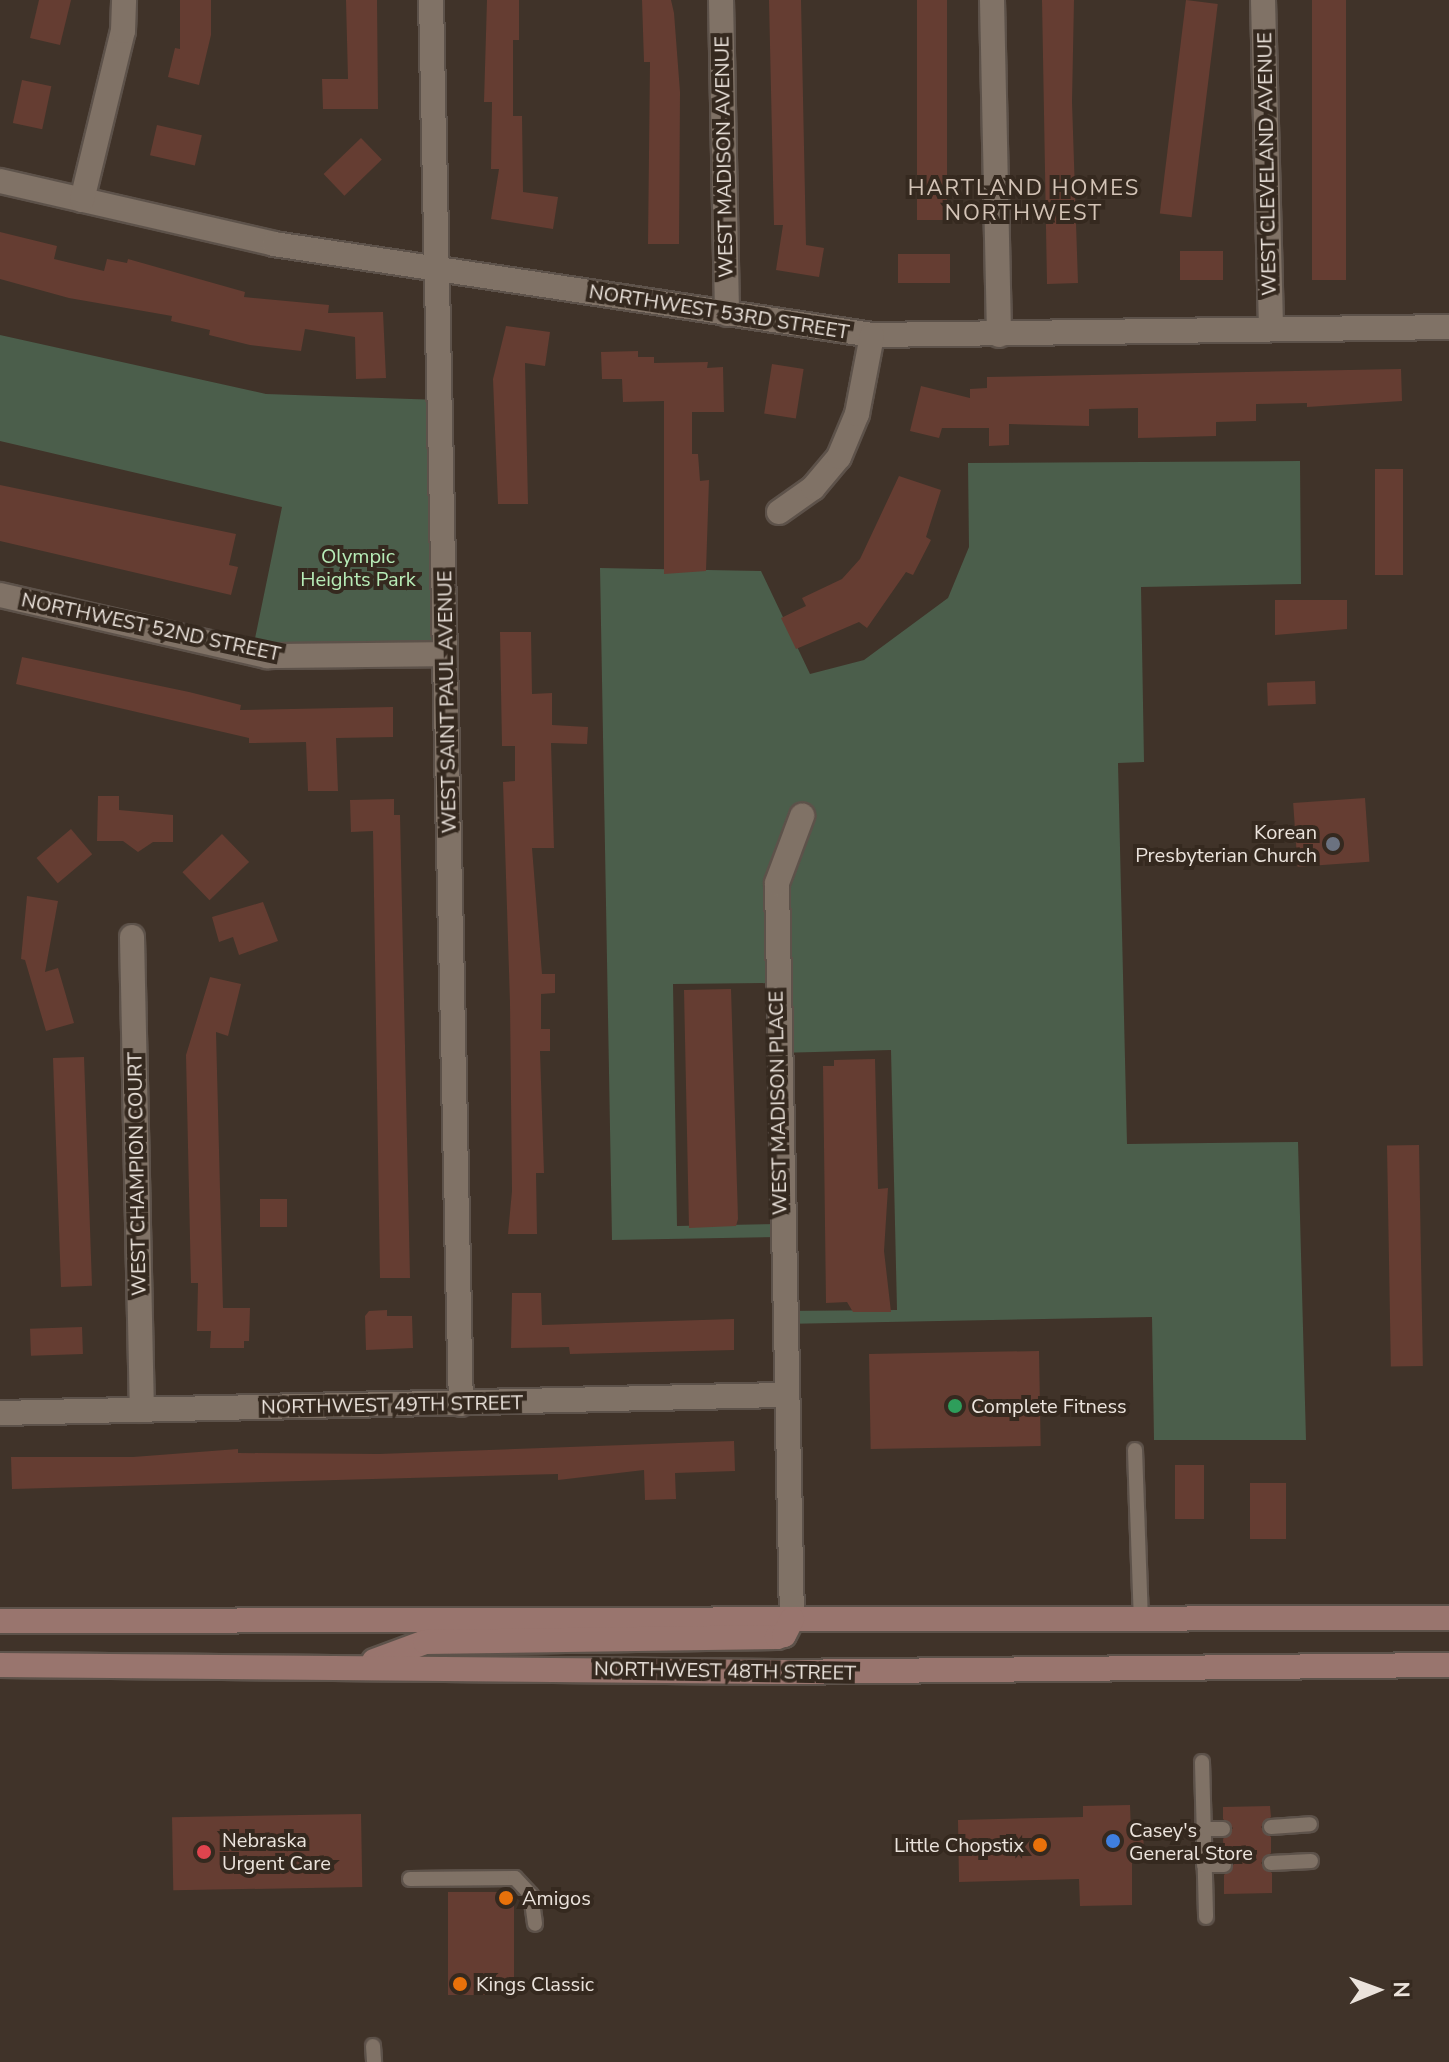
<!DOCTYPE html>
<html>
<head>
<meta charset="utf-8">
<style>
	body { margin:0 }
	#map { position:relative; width:1449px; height:2062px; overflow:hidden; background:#403329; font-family:"Nunito Sans",sans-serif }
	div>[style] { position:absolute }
	.green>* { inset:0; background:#4b5e4b }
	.building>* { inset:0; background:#653d32; transform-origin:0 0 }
	.roads { filter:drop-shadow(2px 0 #5d524a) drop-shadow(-2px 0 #5d524a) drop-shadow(0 2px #5d524a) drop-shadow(0 -2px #5d524a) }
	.service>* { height:14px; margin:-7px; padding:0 7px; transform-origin:7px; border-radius:7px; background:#807266 }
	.minor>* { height:24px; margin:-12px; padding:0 12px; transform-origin:12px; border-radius:12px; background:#807266 }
	.secondary>* { height:24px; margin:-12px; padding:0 12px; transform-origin:12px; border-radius:12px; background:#99756e }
	.dots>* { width:22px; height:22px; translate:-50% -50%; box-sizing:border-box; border:4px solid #35291f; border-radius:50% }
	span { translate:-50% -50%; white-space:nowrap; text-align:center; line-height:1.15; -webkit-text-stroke:8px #35291f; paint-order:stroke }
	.street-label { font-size:20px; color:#ebe3dc }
	.park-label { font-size:20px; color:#b7ecb7 }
	.poi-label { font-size:20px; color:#ebe3dc }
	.right { translate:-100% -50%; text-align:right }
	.left { translate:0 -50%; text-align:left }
	.neighbourhood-label { font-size:22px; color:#d3c3b6; letter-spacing:2px }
	.north { position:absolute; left:1337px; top:1950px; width:80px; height:80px; -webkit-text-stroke:6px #35291f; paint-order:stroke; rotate:89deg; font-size:22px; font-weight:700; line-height:32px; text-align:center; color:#ebe3dc }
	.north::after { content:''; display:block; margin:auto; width:28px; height:36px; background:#ebe3dc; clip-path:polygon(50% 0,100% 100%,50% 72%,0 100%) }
</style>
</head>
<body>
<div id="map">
	<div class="green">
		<div style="clip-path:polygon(0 335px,266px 394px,440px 400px,445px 654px,252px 653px,282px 507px,0 441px)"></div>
		<div style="clip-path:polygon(1300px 461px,1301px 584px,1141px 587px,1144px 762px,1118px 763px,1127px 1144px,1298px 1142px,1306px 1440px,1154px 1440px,1152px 1317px,782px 1324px,782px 1311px,897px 1310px,891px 1050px,777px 1053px,775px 983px,673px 984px,677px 1226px,781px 1224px,781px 1237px,612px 1240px,600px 568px,761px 571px,810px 674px,864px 660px,948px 598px,969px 547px,968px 463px)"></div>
	</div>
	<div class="building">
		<div style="clip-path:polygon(39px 0,71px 0,60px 45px,30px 38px)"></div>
		<div style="clip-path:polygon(180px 0,211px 0,211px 35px,199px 85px,168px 77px,175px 48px,180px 49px)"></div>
		<div style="clip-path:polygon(346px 0,377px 0,378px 109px,323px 109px,322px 79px,348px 79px)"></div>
		<div style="clip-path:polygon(487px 0,519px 0,519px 40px,513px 40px,513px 116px,522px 116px,523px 192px,558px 197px,553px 229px,491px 219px,499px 169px,491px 169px,492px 102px,484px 102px)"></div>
		<div style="clip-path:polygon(642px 0,671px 0,674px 13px,680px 92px,679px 244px,648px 244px,650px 62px,644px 62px)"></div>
		<div style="clip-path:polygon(769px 0,801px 0,806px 245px,824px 248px,819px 277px,776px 270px,783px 225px,774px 225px)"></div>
		<div style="left:917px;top:0;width:30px;height:220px"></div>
		<div style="clip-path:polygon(1042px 0,1074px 0,1072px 102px,1078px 283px,1047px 284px)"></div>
		<div style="left:1186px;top:0;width:32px;height:215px;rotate:7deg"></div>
		<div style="left:1312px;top:0;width:34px;height:280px"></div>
		<div style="left:22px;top:80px;width:30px;height:44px;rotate:12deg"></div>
		<div style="left:157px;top:125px;width:46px;height:31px;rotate:13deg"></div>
		<div style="left:361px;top:138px;width:30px;height:52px;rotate:46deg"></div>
		<div style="clip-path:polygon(0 232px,57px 246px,54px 259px,104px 271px,107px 259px,127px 263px,128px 259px,245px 292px,244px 297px,329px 305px,328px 313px,383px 312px,386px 378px,356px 379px,355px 337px,305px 329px,301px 351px,250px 345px,209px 335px,210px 330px,171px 321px,172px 316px,69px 298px,0 279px)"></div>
		<div style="left:1180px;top:251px;width:43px;height:29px"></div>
		<div style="left:950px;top:254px;width:29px;height:52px;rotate:90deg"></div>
		<div style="clip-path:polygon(506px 326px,550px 332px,545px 366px,525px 363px,528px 504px,498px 504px,493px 379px)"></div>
		<div style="clip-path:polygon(638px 351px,638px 357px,654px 357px,654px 363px,708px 362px,707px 368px,723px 367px,724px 412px,692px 412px,692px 454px,698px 454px,700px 481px,709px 480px,706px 571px,664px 574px,664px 401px,623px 402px,622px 379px,602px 379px,601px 352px)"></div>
		<div style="left:772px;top:364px;width:32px;height:50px;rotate:9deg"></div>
		<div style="clip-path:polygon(1401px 369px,1402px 401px,1307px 407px,1307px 403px,1256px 404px,1256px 421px,1216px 422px,1216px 436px,1138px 438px,1138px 408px,1089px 409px,1089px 426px,1009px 424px,1009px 445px,989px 446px,989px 428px,942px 428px,939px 438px,910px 431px,921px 386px,970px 398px,970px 389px,987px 388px,987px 377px)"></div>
		<div style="left:1375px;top:469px;width:28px;height:106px"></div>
		<div style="clip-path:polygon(899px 476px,941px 490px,926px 537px,931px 540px,913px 575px,906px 572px,867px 628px,859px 622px,796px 649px,781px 618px,806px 606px,802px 598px,842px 579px,860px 559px)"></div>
		<div style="clip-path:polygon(0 485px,236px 534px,229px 565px,238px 567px,231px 595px,0 541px)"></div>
		<div style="clip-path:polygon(1275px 600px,1347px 600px,1347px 629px,1275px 635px)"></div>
		<div style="clip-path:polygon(500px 632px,531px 632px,532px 694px,552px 693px,552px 725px,588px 727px,587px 744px,551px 743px,554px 848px,532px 848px,542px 974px,555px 974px,555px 993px,541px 994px,541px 1029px,550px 1029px,550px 1051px,540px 1051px,544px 1173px,536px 1173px,537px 1234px,508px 1234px,512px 1191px,510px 1003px,503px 782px,515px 781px,515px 746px,502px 746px)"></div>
		<div style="clip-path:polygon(22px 657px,189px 692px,241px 705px,240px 710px,393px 707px,393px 737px,336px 738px,338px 791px,308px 791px,306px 742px,249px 743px,249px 738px,16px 684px)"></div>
		<div style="left:1315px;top:681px;width:23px;height:48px;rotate:88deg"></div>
		<div style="clip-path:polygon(98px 796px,119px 796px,119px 810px,173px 815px,173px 842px,153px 842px,138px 852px,123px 841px,97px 841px)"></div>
		<div style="left:1365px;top:798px;width:64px;height:72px;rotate:86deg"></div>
		<div style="clip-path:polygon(394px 799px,394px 815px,400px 815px,410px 1278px,380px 1278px,373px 831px,351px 832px,350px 800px)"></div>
		<div style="left:71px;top:829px;width:33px;height:45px;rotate:50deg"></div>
		<div style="left:222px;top:834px;width:39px;height:55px;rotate:46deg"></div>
		<div style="clip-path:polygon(27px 896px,58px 901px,45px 972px,58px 968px,74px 1023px,46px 1031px,25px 960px,21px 959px)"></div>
		<div style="clip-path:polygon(263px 902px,278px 941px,239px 955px,233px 937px,219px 942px,212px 917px)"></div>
		<div style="clip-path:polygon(210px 977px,241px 984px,228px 1036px,216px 1032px,223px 1308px,250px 1308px,249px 1341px,244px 1341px,244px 1348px,210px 1348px,211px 1331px,197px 1331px,198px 1283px,191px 1283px,186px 1055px)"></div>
		<div style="clip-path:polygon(731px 989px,738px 1219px,736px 1226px,689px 1228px,684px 990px)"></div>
		<div style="left:84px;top:1057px;width:229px;height:31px;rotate:88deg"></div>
		<div style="clip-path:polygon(875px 1059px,878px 1189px,888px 1188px,884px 1251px,891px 1312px,853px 1312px,847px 1302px,826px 1303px,823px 1066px,834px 1066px,834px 1060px)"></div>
		<div style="left:1419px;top:1145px;width:221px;height:32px;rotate:89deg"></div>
		<div style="left:287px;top:1199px;width:28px;height:27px;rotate:90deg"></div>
		<div style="clip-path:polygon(512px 1293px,541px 1293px,542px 1325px,734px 1319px,734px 1350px,570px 1354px,569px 1347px,511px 1348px)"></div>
		<div style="clip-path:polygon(387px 1310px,387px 1316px,412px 1316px,413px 1348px,366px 1350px,365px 1316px,369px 1311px)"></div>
		<div style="left:82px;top:1327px;width:27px;height:52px;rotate:88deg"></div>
		<div style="left:1039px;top:1351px;width:95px;height:170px;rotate:89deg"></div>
		<div style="clip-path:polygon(734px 1441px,735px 1471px,675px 1473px,676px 1499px,645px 1500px,644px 1470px,558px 1480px,558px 1474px,12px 1489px,11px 1457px,133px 1457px,238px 1449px,238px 1453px,379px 1454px)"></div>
		<div style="left:1175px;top:1465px;width:29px;height:54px"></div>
		<div style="left:1250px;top:1483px;width:36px;height:56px"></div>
		<div style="clip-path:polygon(1130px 1805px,1131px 1832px,1143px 1832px,1144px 1850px,1132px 1850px,1132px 1905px,1080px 1906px,1079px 1879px,959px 1882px,958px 1820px,1083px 1817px,1083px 1806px)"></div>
		<div style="clip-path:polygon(1270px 1806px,1271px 1817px,1261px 1827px,1271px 1837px,1271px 1853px,1261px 1863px,1272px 1873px,1272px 1893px,1224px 1894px,1224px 1875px,1234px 1864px,1224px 1855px,1223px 1839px,1233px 1828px,1223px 1819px,1223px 1807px)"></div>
		<div style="left:361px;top:1814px;width:73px;height:189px;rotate:89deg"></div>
		<div style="left:448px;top:1892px;width:66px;height:103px"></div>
	</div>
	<div class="roads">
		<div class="service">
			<div style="left:1135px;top:1450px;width:168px;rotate:88deg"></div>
			<div style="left:1202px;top:1762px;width:155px;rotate:88.5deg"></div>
			<div style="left:1271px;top:1827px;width:39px;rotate:-4deg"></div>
			<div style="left:1203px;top:1829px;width:20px"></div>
			<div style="left:1271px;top:1863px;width:40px;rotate:-2.9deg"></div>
			<div style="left:1204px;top:1865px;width:20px"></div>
			<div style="left:410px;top:1879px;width:105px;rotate:-0.5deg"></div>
			<div style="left:515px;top:1878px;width:23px;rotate:47deg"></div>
			<div style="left:531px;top:1895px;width:29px;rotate:82deg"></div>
			<div style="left:373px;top:2046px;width:16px;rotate:86deg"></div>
		</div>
		<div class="minor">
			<div style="left:431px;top:0;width:1404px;rotate:88.78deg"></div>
			<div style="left:721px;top:0;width:314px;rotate:88.9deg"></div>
			<div style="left:992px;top:0;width:335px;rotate:88.8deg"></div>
			<div style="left:1263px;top:0;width:328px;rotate:88.6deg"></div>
			<div style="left:0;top:181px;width:281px;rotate:12.9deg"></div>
			<div style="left:274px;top:244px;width:605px;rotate:8.65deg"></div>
			<div style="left:872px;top:335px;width:577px;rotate:-0.79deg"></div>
			<div style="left:82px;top:200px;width:174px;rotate:-76.4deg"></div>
			<div style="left:123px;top:31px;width:31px;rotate:-88deg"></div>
			<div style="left:779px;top:512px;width:42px;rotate:-35.2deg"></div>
			<div style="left:813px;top:488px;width:40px;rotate:-50deg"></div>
			<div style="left:839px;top:457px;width:47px;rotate:-67.3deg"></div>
			<div style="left:857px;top:414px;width:80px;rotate:-79.2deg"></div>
			<div style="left:0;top:595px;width:274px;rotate:12.9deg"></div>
			<div style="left:267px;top:656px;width:178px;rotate:-0.6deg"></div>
			<div style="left:132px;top:937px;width:473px;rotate:88.8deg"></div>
			<div style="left:0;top:1413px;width:784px;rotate:-1.32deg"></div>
			<div style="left:792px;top:1619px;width:736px;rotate:-91.17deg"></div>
			<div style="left:777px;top:883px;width:72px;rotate:-69.5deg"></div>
		</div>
		<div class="secondary">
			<div style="left:0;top:1621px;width:1449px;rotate:-0.12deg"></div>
			<div style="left:374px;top:1661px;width:54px;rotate:-20.4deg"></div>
			<div style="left:425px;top:1642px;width:352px;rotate:-0.8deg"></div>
			<div style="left:777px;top:1637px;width:7px;rotate:-16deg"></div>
			<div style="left:784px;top:1635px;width:18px;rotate:-63deg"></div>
			<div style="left:0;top:1665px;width:776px;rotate:0.52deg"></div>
			<div style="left:776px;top:1672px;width:673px;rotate:-0.6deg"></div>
		</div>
	</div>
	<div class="dots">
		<div style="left:1333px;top:844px;background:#6b7280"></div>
		<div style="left:955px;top:1406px;background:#2e9e5b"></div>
		<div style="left:1113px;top:1841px;background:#3f7fe0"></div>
		<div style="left:1040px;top:1845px;background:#e8710a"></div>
		<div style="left:204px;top:1852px;background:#e0444e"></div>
		<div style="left:506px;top:1898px;background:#e8710a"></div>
		<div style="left:460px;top:1984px;background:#e8710a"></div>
	</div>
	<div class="street-label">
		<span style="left:724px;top:157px;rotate:-91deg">WEST MADISON AVENUE</span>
		<span style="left:1267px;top:164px;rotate:-91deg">WEST CLEVELAND AVENUE</span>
		<span style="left:719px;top:312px;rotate:9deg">NORTHWEST 53RD STREET</span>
		<span style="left:151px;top:627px;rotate:12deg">NORTHWEST 52ND STREET</span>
		<span style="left:447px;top:702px;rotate:-91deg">WEST SAINT PAUL AVENUE</span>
		<span style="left:778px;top:1103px;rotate:-91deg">WEST MADISON PLACE</span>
		<span style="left:137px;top:1174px;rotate:-91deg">WEST CHAMPION COURT</span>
		<span style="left:392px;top:1405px;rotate:-1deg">NORTHWEST 49TH STREET</span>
		<span style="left:725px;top:1671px;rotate:1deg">NORTHWEST 48TH STREET</span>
	</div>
	<div class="park-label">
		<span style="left:358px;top:568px">Olympic<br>Heights Park</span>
	</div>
	<div class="poi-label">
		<span class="right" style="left:1317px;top:844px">Korean<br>Presbyterian Church</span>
		<span class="left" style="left:971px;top:1406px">Complete Fitness</span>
		<span class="left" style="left:1129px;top:1842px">Casey's<br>General Store</span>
		<span class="left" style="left:222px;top:1852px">Nebraska<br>Urgent Care</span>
		<span class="right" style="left:1024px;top:1845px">Little Chopstix</span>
		<span class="left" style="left:522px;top:1898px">Amigos</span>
		<span class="left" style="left:476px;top:1984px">Kings Classic</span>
	</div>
	<div class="neighbourhood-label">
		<span style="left:1024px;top:201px">HARTLAND HOMES<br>NORTHWEST</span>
	</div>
	<div class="north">N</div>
</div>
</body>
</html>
